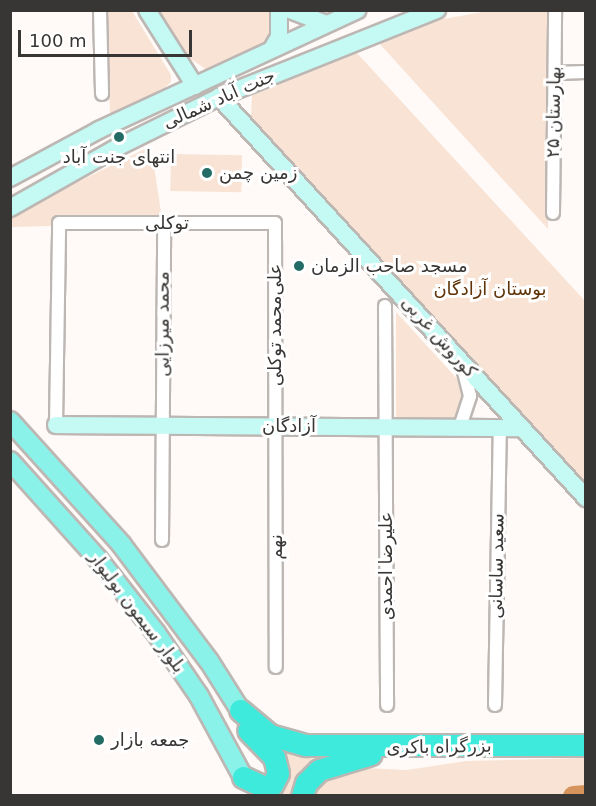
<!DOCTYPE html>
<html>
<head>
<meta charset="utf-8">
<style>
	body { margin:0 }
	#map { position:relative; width:596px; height:806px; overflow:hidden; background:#fffaf7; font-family:"DejaVu Sans",Cairo,sans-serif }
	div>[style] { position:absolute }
	.green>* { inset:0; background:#f8e3d4; transform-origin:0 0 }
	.river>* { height:21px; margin:-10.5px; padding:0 10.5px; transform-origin:10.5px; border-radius:10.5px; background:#d7935c }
	.roads { filter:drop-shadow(2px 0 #bdb7b4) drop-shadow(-2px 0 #bdb7b4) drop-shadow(0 2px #bdb7b4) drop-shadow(0 -2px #bdb7b4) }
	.street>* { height:12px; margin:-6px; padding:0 6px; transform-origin:6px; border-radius:6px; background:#fff }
	.secondary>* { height:16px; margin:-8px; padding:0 8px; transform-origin:8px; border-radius:8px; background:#c5f9f4 }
	.primary>* { height:18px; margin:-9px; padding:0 9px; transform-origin:9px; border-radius:9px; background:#8bf2e9 }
	.highway>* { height:21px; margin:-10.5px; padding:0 10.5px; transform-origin:10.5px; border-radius:10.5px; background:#3eeadb }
	.dots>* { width:16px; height:16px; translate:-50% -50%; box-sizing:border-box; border:3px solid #fff; border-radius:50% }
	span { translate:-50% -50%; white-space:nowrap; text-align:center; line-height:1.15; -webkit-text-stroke:6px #fff; paint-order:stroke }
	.street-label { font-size:18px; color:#383634 }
	.poi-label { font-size:18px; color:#383634 }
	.left { translate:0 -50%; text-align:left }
	.park-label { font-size:18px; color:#5f3307 }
	.frame { position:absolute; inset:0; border:12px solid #383634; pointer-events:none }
	.scale { position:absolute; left:18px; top:30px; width:174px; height:27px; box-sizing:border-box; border:3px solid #383634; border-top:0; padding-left:8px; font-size:18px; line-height:21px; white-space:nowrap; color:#383634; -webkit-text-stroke:4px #fff; paint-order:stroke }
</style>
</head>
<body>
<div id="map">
	<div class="green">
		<div style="clip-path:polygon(107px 11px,132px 11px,171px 75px,171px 82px,162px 90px,110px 115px)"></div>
		<div style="clip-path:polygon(159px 11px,273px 11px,277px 22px,266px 45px,207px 70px,188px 57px)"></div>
		<div style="clip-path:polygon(488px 11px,547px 11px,548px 229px,378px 42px,438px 20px)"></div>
		<div style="clip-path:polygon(356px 52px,585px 301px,585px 494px,251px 118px,252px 95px)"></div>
		<div style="clip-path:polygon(151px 146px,162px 219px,52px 218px,51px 226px,11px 227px,11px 218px,27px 207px)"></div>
		<div style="left:171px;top:154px;width:71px;height:37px;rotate:1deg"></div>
		<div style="clip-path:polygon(396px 312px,461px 383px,462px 419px,452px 423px,396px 422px)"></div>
		<div style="clip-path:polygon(274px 747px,319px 760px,295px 795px,274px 795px,287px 781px,287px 768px)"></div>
		<div style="clip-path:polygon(585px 758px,585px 795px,306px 796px,309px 784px,344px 767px,407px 770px,466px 761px)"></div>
	</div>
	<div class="river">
		<div style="left:573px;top:796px;width:13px;rotate:-4deg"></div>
	</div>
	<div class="roads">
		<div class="street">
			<div style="left:100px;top:10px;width:84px;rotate:88.6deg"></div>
			<div style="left:555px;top:73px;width:31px;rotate:-2deg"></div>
			<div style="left:553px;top:213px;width:203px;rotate:-89.4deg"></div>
			<div style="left:385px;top:306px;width:399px;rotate:89.7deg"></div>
			<div style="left:56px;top:425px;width:202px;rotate:-89.1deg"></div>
			<div style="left:59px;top:223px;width:216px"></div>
			<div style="left:275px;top:223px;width:444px;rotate:89.9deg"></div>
			<div style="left:460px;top:427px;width:33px;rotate:-72deg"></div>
			<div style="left:470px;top:396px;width:30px;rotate:-104deg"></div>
			<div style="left:162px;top:540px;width:317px;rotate:-89.6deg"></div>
			<div style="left:495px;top:705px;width:277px;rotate:-89deg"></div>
		</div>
		<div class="secondary">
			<div style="left:147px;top:10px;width:90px;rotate:57.7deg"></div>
			<div style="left:290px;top:10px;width:39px;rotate:21deg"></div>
			<div style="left:273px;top:47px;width:12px;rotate:-59deg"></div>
			<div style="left:279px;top:37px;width:27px;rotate:-90deg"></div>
			<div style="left:219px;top:97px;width:544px;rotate:47.53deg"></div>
			<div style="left:10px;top:178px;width:101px;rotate:-28.3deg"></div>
			<div style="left:99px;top:130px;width:285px;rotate:-24.9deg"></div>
			<div style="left:10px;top:208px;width:124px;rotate:-29.5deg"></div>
			<div style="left:118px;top:147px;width:113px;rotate:-26.3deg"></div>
			<div style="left:219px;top:97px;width:235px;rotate:-21.8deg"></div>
			<div style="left:56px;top:425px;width:465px;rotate:0.4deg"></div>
		</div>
		<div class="primary">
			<div style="left:10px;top:421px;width:166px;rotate:47.9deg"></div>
			<div style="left:121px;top:544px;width:146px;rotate:53.1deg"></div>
			<div style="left:209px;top:661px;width:58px;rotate:57.7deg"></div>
			<div style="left:10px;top:461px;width:132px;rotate:48.1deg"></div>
			<div style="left:98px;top:559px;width:94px;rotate:51.9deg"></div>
			<div style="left:156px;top:633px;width:76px;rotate:55.7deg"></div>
			<div style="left:199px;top:696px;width:92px;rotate:61.5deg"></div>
		</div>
		<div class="highway">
			<div style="left:240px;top:710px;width:39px;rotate:40deg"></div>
			<div style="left:270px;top:735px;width:37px;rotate:16deg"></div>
			<div style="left:306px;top:745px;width:280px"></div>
			<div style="left:243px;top:777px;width:23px;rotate:25deg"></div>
			<div style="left:264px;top:787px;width:8px;rotate:-14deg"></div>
			<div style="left:272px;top:785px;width:13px;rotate:-63deg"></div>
			<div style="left:278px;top:773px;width:16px;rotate:-104deg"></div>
			<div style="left:274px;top:757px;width:37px;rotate:-134deg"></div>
			<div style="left:302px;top:796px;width:14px;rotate:-73deg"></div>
			<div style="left:306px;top:783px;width:18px;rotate:-45deg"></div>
			<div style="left:319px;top:770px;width:54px;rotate:-17.1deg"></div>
		</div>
	</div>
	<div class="dots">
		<div style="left:119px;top:137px;background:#236c65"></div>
		<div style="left:207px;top:173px;background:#236c65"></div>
		<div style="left:299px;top:266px;background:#236c65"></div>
		<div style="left:99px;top:740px;background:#236c65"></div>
	</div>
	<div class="street-label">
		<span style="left:219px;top:99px;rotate:-24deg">جنت آباد شمالی</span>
		<span style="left:554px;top:112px;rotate:-89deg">بهارستان ۲۵</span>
		<span style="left:167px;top:223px">توکلی</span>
		<span style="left:163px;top:324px;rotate:-90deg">محمد میرزایی</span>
		<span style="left:275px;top:325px;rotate:-90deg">علی‌محمد توکلی</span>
		<span style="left:439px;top:337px;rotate:48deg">کوروش غربی</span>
		<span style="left:289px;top:426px">آزادگان</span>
		<span style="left:276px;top:547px;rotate:-90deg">نهم</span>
		<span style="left:386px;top:566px;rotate:-90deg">علیرضا احمدی</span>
		<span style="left:497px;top:566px;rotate:-89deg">سعید ساسانی</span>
		<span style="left:137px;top:612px;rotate:53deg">بلوار سیمون بولیوار</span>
		<span style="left:439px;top:747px;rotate:-1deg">بزرگراه باکری</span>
	</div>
	<div class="poi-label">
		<span style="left:119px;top:157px">انتهای جنت آباد</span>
		<span class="left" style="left:219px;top:173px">زمین چمن</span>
		<span class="left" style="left:311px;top:266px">مسجد صاحب الزمان</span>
		<span class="left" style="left:111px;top:740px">جمعه بازار</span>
	</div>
	<div class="park-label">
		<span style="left:490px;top:289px">بوستان آزادگان</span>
	</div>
	<div class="frame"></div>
	<div class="scale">100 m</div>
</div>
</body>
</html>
